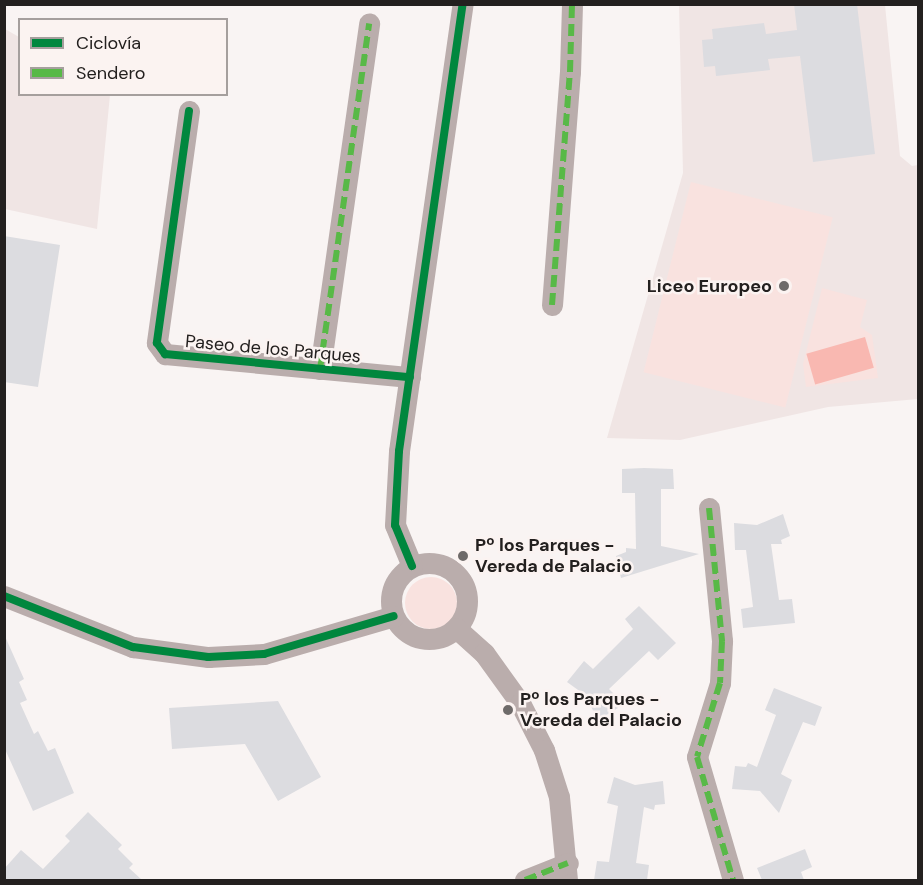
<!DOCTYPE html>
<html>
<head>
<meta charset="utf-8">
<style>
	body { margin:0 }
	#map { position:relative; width:923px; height:885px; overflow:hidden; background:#f9f4f3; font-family:"DM Sans",sans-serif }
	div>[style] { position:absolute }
	.built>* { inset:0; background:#f0e5e4 }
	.green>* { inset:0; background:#f9e2df; transform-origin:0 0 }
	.round { border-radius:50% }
	.water>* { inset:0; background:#f9b8b1; transform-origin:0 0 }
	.building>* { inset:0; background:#dcdce0 }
	.minor>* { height:21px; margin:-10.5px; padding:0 10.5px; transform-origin:10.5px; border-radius:10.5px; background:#baadac }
	.minor>.ring { margin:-10.5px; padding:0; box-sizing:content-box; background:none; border:21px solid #baadac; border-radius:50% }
	.quiet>* { height:6px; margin-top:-3px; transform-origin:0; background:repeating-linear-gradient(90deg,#58b947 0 12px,transparent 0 18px) }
	.cycleway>* { height:8px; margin:-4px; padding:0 4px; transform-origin:4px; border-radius:4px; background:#00873e }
	.dots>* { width:16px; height:16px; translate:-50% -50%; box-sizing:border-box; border:3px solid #fbf3f1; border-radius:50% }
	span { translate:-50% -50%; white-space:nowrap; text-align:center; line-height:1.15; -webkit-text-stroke:5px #fbf3f1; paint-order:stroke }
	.poi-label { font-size:18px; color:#23201f; font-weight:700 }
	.right { translate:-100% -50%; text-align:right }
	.left { translate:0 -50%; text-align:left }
	.street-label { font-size:18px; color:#23201f }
	.frame { position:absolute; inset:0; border:6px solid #23201f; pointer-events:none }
	.legend { position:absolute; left:18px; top:18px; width:210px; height:78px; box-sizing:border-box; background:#fbf3f1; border:2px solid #a59f9d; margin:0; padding:8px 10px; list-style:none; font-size:18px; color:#23201f }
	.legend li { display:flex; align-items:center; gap:12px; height:30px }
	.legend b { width:30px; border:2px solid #a59f9d }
</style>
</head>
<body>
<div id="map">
	<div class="built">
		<div style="clip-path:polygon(679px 5px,885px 5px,900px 156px,912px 166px,918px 165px,918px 399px,828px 407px,680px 440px,607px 438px,683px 173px)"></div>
		<div style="clip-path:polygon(5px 29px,19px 37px,20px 94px,110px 95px,97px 229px,5px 209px)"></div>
	</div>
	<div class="green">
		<div style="left:691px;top:182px;width:146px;height:196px;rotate:14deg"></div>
		<div style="clip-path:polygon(822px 288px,867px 300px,860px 327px,872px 335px,878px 378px,806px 387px,803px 364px)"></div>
		<div class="round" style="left:405px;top:577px;width:52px;height:52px"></div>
	</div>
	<div class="water">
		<div style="left:865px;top:337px;width:32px;height:61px;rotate:74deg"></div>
	</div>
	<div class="building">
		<div style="clip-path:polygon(794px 4px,857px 4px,875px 154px,813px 162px,800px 56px,768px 59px,770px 70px,716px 76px,715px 66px,704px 67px,702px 40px,713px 39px,712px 29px,764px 23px,766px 34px,797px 30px)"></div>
		<div style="clip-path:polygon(4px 236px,60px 245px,38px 387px,4px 382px)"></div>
		<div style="clip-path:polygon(644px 468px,673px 469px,674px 489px,661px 489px,661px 546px,699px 554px,621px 578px,616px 556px,626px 552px,626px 548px,636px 549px,635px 493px,622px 493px,622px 469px)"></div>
		<div style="clip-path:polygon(783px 514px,790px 536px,781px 540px,782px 544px,771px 544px,779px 600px,792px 599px,795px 623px,743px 628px,741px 609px,753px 607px,746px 550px,735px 550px,734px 523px,757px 525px)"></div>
		<div style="clip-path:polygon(639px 606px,676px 643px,658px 660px,649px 651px,609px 689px,616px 696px,613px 699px,618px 708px,598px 720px,585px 695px,567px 682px,584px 661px,593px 669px,633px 629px,625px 619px)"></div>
		<div style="clip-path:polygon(4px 634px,24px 679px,19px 682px,27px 700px,20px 703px,34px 734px,38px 731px,48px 751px,55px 748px,74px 793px,33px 811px,4px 747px)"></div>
		<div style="clip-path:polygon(774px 688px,822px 707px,815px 726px,803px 722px,781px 774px,792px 780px,779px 813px,760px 791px,732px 789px,735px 766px,746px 767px,748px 763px,757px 767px,776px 715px,765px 710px)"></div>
		<div style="clip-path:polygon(278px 701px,321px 777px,278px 801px,245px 744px,172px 749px,169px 708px)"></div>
		<div style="clip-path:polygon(614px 777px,635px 785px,663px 781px,665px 804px,655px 805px,654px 810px,644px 807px,636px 863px,649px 865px,647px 880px,594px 880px,597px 861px,609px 862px,618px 806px,607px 803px)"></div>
		<div style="clip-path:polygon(88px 812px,122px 845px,118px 849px,133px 864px,129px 868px,142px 880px,4px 880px,4px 869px,21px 850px,43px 869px,70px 841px,65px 836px)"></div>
		<div style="clip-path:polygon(805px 849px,812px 867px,801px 872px,804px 880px,762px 880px,757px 868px)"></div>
	</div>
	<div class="minor">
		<div style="left:189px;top:111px;width:234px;rotate:97.9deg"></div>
		<div style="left:157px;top:343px;width:14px;rotate:54deg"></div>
		<div style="left:165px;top:354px;width:246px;rotate:5.4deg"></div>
		<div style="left:552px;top:305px;width:234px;rotate:-85.6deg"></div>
		<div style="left:570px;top:72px;width:68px;rotate:-88.3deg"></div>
		<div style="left:320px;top:369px;width:349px;rotate:-81.9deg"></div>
		<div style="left:709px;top:508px;width:134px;rotate:84.4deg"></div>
		<div style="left:722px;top:641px;width:42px;rotate:92.7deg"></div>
		<div style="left:720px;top:683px;width:77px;rotate:107.3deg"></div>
		<div style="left:697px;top:757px;width:128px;rotate:73.7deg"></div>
		<div class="ring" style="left:391px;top:563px;width:55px;height:55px"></div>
		<div style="left:412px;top:566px;width:44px;rotate:-112.5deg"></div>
		<div style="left:395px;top:525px;width:74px;rotate:-86.9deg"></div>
		<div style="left:399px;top:451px;width:452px;rotate:-81.9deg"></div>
		<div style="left:4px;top:596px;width:139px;rotate:21.6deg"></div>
		<div style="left:133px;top:647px;width:76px;rotate:7.6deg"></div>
		<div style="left:208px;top:657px;width:56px;rotate:-3.1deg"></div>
		<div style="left:264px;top:654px;width:135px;rotate:-16.3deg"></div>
		<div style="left:456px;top:628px;width:38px;rotate:42deg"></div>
		<div style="left:484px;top:653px;width:62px;rotate:54.2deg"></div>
		<div style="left:520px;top:703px;width:53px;rotate:62.9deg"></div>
		<div style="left:544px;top:750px;width:49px;rotate:72.3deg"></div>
		<div style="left:559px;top:797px;width:83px;rotate:84.5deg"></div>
		<div style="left:525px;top:880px;width:46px;rotate:-21.6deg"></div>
	</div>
	<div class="quiet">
		<div style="left:552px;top:305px;width:234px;rotate:-85.6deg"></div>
		<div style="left:570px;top:72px;width:68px;rotate:-88.3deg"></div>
		<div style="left:320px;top:369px;width:349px;rotate:-81.9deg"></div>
		<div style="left:709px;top:508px;width:134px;rotate:84.4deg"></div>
		<div style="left:722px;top:641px;width:42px;rotate:92.7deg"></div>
		<div style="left:720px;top:683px;width:77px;rotate:107.3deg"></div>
		<div style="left:697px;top:757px;width:128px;rotate:73.7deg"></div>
		<div style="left:525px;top:880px;width:46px;rotate:-21.6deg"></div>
	</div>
	<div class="cycleway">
		<div style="left:189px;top:111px;width:234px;rotate:97.9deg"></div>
		<div style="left:157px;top:343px;width:14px;rotate:54deg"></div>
		<div style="left:165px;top:354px;width:246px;rotate:5.4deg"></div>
		<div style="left:412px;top:566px;width:44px;rotate:-112.5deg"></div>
		<div style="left:395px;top:525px;width:74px;rotate:-86.9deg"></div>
		<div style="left:399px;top:451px;width:452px;rotate:-81.9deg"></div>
		<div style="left:4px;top:596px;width:139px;rotate:21.6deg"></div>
		<div style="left:133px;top:647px;width:76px;rotate:7.6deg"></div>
		<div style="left:208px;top:657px;width:56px;rotate:-3.1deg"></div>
		<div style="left:264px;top:654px;width:135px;rotate:-16.3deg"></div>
	</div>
	<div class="dots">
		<div style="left:784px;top:286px;background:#6e6a69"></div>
		<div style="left:463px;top:556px;background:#6e6a69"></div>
		<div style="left:508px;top:710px;background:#6e6a69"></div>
	</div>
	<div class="poi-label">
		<span class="right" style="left:772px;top:286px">Liceo Europeo</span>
		<span class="left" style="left:475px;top:556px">Pº los Parques -<br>Vereda de Palacio</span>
		<span class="left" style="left:520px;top:710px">Pº los Parques -<br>Vereda del Palacio</span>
	</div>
	<div class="street-label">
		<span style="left:273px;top:349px;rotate:5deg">Paseo de los Parques</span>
	</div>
	<div class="frame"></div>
	<ul class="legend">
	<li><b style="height:8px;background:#00873e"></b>Ciclovía</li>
	<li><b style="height:8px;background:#58b947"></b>Sendero</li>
	</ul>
</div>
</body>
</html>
